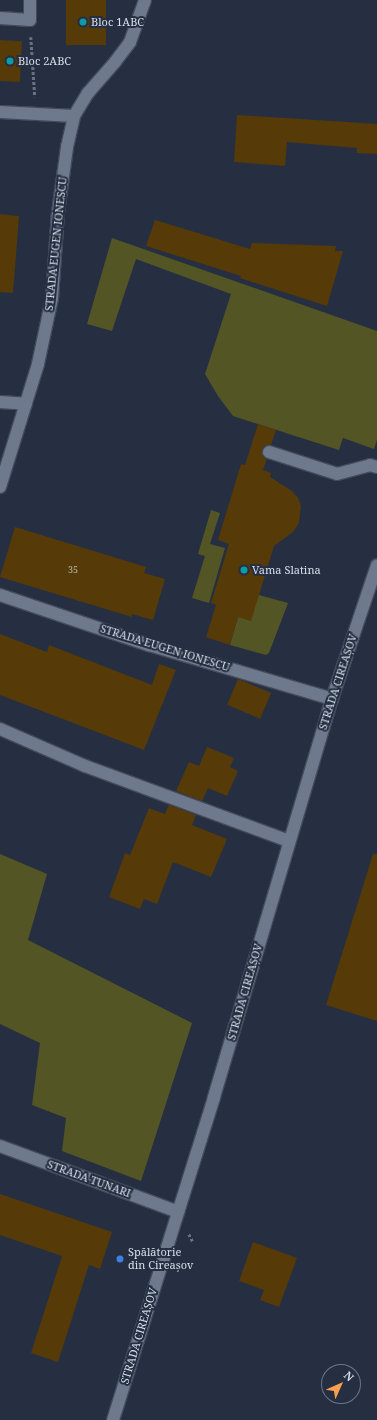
<!DOCTYPE html>
<html>
<head>
<meta charset="utf-8">
<style>
	body { margin:0 }
	#map { position:relative; width:377px; height:1420px; overflow:hidden; background:#252f41; font-family:"Noto Serif",serif }
	div>[style] { position:absolute }
	.green>* { inset:0; background:#535525 }
	.building>* { inset:0; background:#563a08; transform-origin:0 0 }
	.path>* { height:2.5px; margin-top:-1.25px; transform-origin:0; background:repeating-linear-gradient(90deg,#697281 0 3px,transparent 0 5px) }
	.roads { filter:drop-shadow(1px 0 #434b5a) drop-shadow(-1px 0 #434b5a) drop-shadow(0 1px #434b5a) drop-shadow(0 -1px #434b5a) }
	.service>* { height:12px; margin:-6px; padding:0 6px; transform-origin:6px; border-radius:6px; background:#6e798e }
	.minor>* { height:12px; margin:-6px; padding:0 6px; transform-origin:6px; border-radius:6px; background:#6e798e }
	.secondary>* { height:12px; margin:-6px; padding:0 6px; transform-origin:6px; border-radius:6px; background:#6e798e }
	.dots>* { width:11px; height:11px; translate:-50% -50%; box-sizing:border-box; border:2px solid #252f41; border-radius:50% }
	span { translate:-50% -50%; white-space:nowrap; text-align:center; line-height:1.15; -webkit-text-stroke:4px #252f41; paint-order:stroke }
	.number-label { font-size:9px; color:#b8b6b2 }
	.number-label span { -webkit-text-stroke-width:0 }
	.poi-label { font-size:11px; color:#d9dfeb }
	.left { translate:0 -50%; text-align:left }
	.street-label { font-size:11px; color:#d9dfeb }
	.north { position:absolute; left:321px; top:1364px; width:40px; height:40px; box-sizing:border-box; background:#252f41; border:1px solid #6d7585; border-radius:50%; rotate:45deg; font-size:11px; font-weight:700; line-height:16px; text-align:center; color:#d9dfeb }
	.north::after { content:''; display:block; margin:auto; width:14px; height:18px; background:#fa9f4e; clip-path:polygon(50% 0,100% 100%,50% 72%,0 100%) }
</style>
</head>
<body>
<div id="map">
	<div class="green">
		<div style="clip-path:polygon(112px 238px,377px 331px,377px 440px,374px 449px,343px 438px,339px 450px,233px 416px,218px 396px,205px 374px,231px 294px,136px 259px,112px 331px,87px 324px)"></div>
		<div style="clip-path:polygon(211px 510px,220px 513px,210px 544px,225px 548px,209px 603px,192px 598px,205px 556px,198px 554px)"></div>
		<div style="clip-path:polygon(259px 595px,288px 603px,269px 653px,266px 655px,230px 645px,238px 617px)"></div>
		<div style="clip-path:polygon(0 854px,47px 874px,28px 940px,192px 1023px,141px 1181px,62px 1151px,66px 1118px,32px 1105px,40px 1043px,0 1024px)"></div>
	</div>
	<div class="building">
		<div style="left:66px;top:0;width:40px;height:45px"></div>
		<div style="left:0;top:40px;width:22px;height:41px;rotate:3deg"></div>
		<div style="clip-path:polygon(237px 115px,377px 124px,377px 154px,357px 153px,357px 148px,287px 142px,285px 166px,234px 162px)"></div>
		<div style="clip-path:polygon(0 214px,19px 216px,13px 293px,0 292px)"></div>
		<div style="clip-path:polygon(155px 220px,250px 249px,252px 243px,336px 246px,335px 251px,343px 251px,327px 306px,240px 278px,241px 276px,146px 246px)"></div>
		<div style="clip-path:polygon(258px 424px,276px 430px,271px 445px,264px 446px,262px 450px,263px 457px,267px 459px,263px 470px,271px 473px,270px 477px,292px 491px,298px 498px,301px 506px,299px 523px,293px 532px,274px 546px,251px 621px,238px 617px,230px 645px,206px 637px,216px 605px,211px 603px,229px 544px,218px 540px,241px 464px,245px 465px)"></div>
		<div style="clip-path:polygon(15px 527px,146px 567px,144px 573px,165px 579px,153px 620px,132px 614px,132px 617px,0 577px)"></div>
		<div style="clip-path:polygon(0 634px,47px 652px,49px 645px,152px 685px,159px 664px,176px 670px,144px 750px,0 695px)"></div>
		<div style="left:238px;top:679px;width:36px;height:28px;rotate:23deg"></div>
		<div style="clip-path:polygon(207px 747px,234px 758px,230px 767px,238px 771px,227px 796px,208px 788px,202px 801px,176px 791px,189px 762px,199px 766px)"></div>
		<div style="clip-path:polygon(169px 805px,196px 815px,192px 825px,227px 839px,211px 877px,173px 862px,157px 904px,144px 899px,140px 909px,109px 897px,125px 853px,130px 855px,149px 808px,165px 814px)"></div>
		<div style="clip-path:polygon(373px 854px,377px 854px,377px 1021px,326px 1005px)"></div>
		<div style="clip-path:polygon(0 1194px,112px 1232px,100px 1269px,89px 1265px,58px 1362px,31px 1353px,62px 1256px,0 1235px)"></div>
		<div style="clip-path:polygon(253px 1242px,297px 1258px,279px 1307px,260px 1300px,264px 1290px,239px 1281px)"></div>
	</div>
	<div class="path">
		<div style="left:31px;top:37px;width:60px;rotate:86.2deg"></div>
		<div style="left:189px;top:1234px;width:9px;rotate:63deg"></div>
	</div>
	<div class="roads">
		<div class="service">
			<div style="left:0;top:18px;width:30px;rotate:4deg"></div>
			<div style="left:30px;top:20px;width:20px;rotate:-90deg"></div>
			<div style="left:0;top:402px;width:26px;rotate:4deg"></div>
			<div style="left:269px;top:452px;width:71px;rotate:17.9deg"></div>
			<div style="left:337px;top:474px;width:34px;rotate:-15deg"></div>
			<div style="left:370px;top:465px;width:7px;rotate:16deg"></div>
			<div style="left:0;top:729px;width:93px;rotate:23.5deg"></div>
			<div style="left:85px;top:766px;width:217px;rotate:20.2deg"></div>
		</div>
		<div class="minor">
			<div style="left:0;top:112px;width:74px;rotate:3.1deg"></div>
			<div style="left:0;top:487px;width:129px;rotate:-72.8deg"></div>
			<div style="left:38px;top:364px;width:67px;rotate:-78deg"></div>
			<div style="left:52px;top:298px;width:85px;rotate:-86deg"></div>
			<div style="left:58px;top:213px;width:67px;rotate:-82.2deg"></div>
			<div style="left:67px;top:147px;width:32px;rotate:-77deg"></div>
			<div style="left:74px;top:116px;width:27px;rotate:-59deg"></div>
			<div style="left:88px;top:93px;width:41px;rotate:-48.9deg"></div>
			<div style="left:115px;top:62px;width:25px;rotate:-53deg"></div>
			<div style="left:130px;top:42px;width:45px;rotate:-70.3deg"></div>
			<div style="left:0;top:595px;width:157px;rotate:18.6deg"></div>
			<div style="left:149px;top:645px;width:191px;rotate:16.4deg"></div>
			<div style="left:0;top:1146px;width:190px;rotate:20.3deg"></div>
		</div>
		<div class="secondary">
			<div style="left:113px;top:1420px;width:338px;rotate:-72.6deg"></div>
			<div style="left:214px;top:1097px;width:415px;rotate:-73.5deg"></div>
			<div style="left:332px;top:699px;width:141px;rotate:-71.4deg"></div>
		</div>
	</div>
	<div class="dots">
		<div style="left:83px;top:22px;background:#0f9aa8"></div>
		<div style="left:10px;top:61px;background:#0f9aa8"></div>
		<div style="left:244px;top:570px;background:#0f9aa8"></div>
		<div style="left:120px;top:1259px;background:#3f7fe0"></div>
	</div>
	<div class="number-label">
		<span style="left:73px;top:570px">35</span>
	</div>
	<div class="poi-label">
		<span class="left" style="left:91px;top:22px">Bloc 1ABC</span>
		<span class="left" style="left:18px;top:61px">Bloc 2ABC</span>
		<span class="left" style="left:252px;top:570px">Vama Slatina</span>
		<span class="left" style="left:128px;top:1259px">Spălătorie<br>din Cireașov</span>
	</div>
	<div class="street-label">
		<span style="left:56px;top:244px;rotate:-84deg">STRADA EUGEN IONESCU</span>
		<span style="left:165px;top:648px;rotate:17deg">STRADA EUGEN IONESCU</span>
		<span style="left:338px;top:682px;rotate:-72deg">STRADA CIREAȘOV</span>
		<span style="left:245px;top:992px;rotate:-74deg">STRADA CIREAȘOV</span>
		<span style="left:89px;top:1179px;rotate:20deg">STRADA TUNARI</span>
		<span style="left:139px;top:1336px;rotate:-73deg">STRADA CIREAȘOV</span>
	</div>
	<div class="north">N</div>
</div>
</body>
</html>
